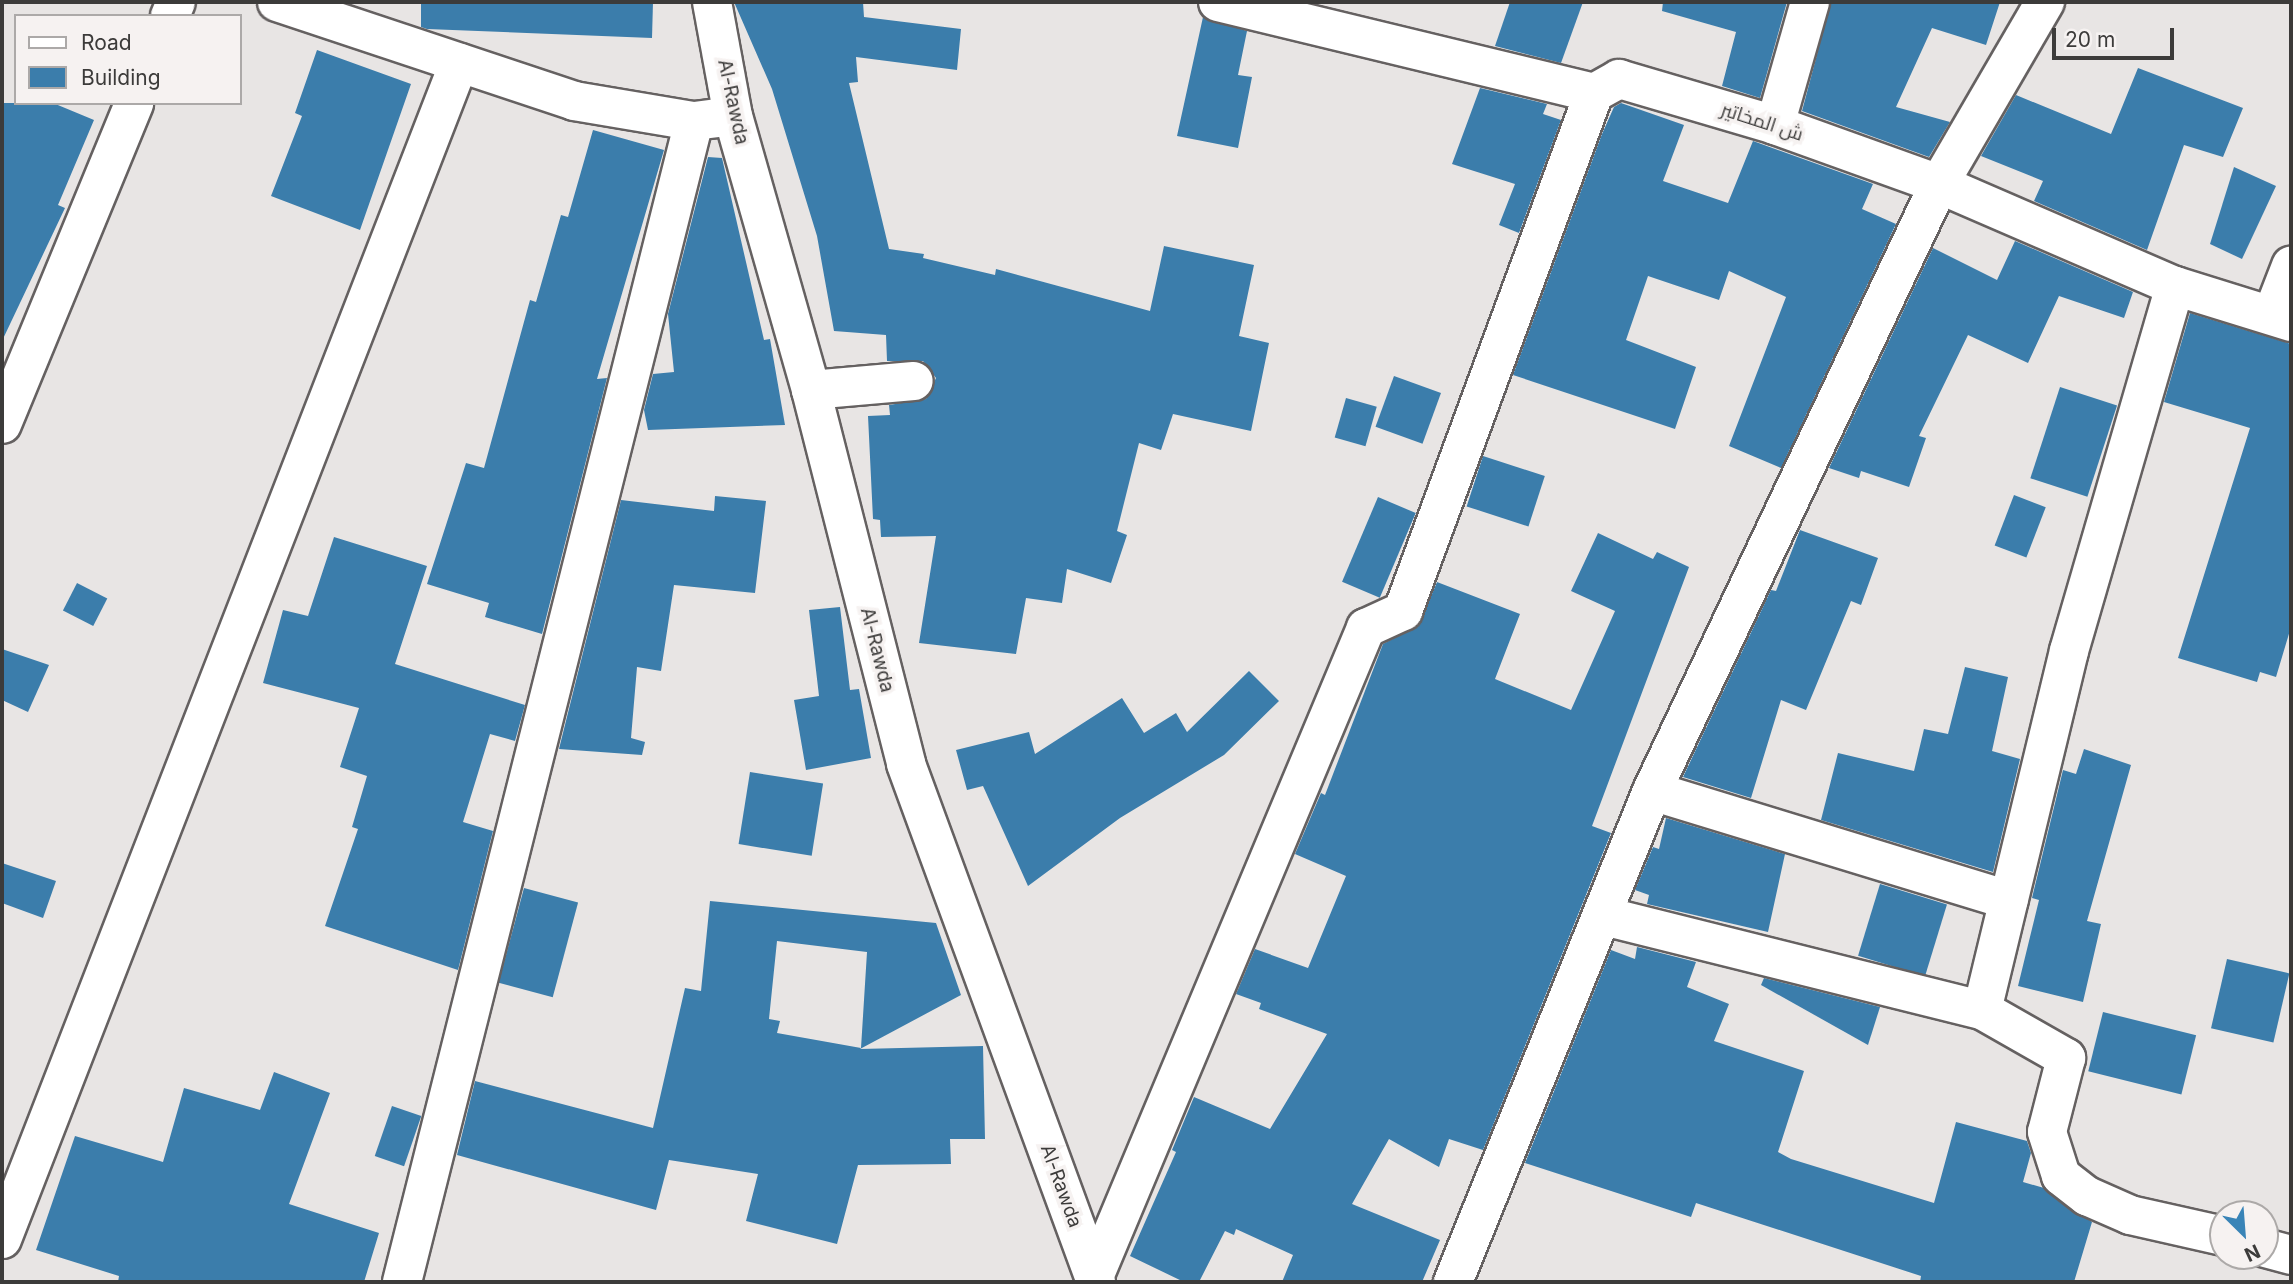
<!DOCTYPE html>
<html>
<head>
<meta charset="utf-8">
<style>
	body { margin:0 }
	#map { position:relative; width:2293px; height:1284px; overflow:hidden; background:#e8e5e4; font-family:Inter,Cairo,sans-serif }
	div>[style] { position:absolute }
	.building>* { inset:0; background:#3b7dab; transform-origin:0 0 }
	.roads { filter:drop-shadow(2px 0 #656161) drop-shadow(-2px 0 #656161) drop-shadow(0 2px #656161) drop-shadow(0 -2px #656161) }
	.minor>* { height:38px; margin:-19px; padding:0 19px; transform-origin:19px; border-radius:19px; background:#fff }
	span { translate:-50% -50%; white-space:nowrap; text-align:center; line-height:1.15; -webkit-text-stroke:7px #f6f2f1; paint-order:stroke }
	.street-label { font-size:19px; color:#3c3b3a }
	.frame { position:absolute; inset:0; border:4px solid #3c3b3a; pointer-events:none }
	.legend { position:absolute; left:14px; top:14px; width:228px; height:91px; box-sizing:border-box; background:#f6f2f1; border:2px solid #aca9a8; margin:0; padding:9px 12px; list-style:none; font-size:21px; color:#3c3b3a }
	.legend li { display:flex; align-items:center; gap:14px; height:35px }
	.legend b { width:35px; border:2px solid #aca9a8 }
	.north { position:absolute; left:2209px; top:1200px; width:70px; height:70px; box-sizing:border-box; background:#f6f2f1; border:2px solid #aca9a8; border-radius:50%; rotate:155deg; font-size:19px; font-weight:700; line-height:28px; text-align:center; color:#3c3b3a }
	.north::after { content:''; display:block; margin:auto; width:24px; height:32px; background:#3984b7; clip-path:polygon(50% 0,100% 100%,50% 72%,0 100%) }
	.scale { position:absolute; left:2052px; top:28px; width:122px; height:32px; box-sizing:border-box; border:4px solid #3c3b3a; border-top:0; padding-left:9px; font-size:21px; line-height:24px; white-space:nowrap; color:#3c3b3a; -webkit-text-stroke:5px #f6f2f1; paint-order:stroke }
</style>
</head>
<body>
<div id="map">
	<div class="building">
		<div style="clip-path:polygon(421px 2px,653px 2px,652px 38px,427px 29px,421px 27px)"></div>
		<div style="clip-path:polygon(734px 2px,863px 2px,864px 17px,961px 29px,957px 70px,856px 57px,858px 82px,849px 83px,889px 249px,924px 254px,923px 258px,995px 275px,996px 269px,1150px 311px,1164px 246px,1254px 265px,1239px 336px,1269px 343px,1251px 431px,1173px 414px,1161px 450px,1139px 443px,1117px 531px,1127px 535px,1111px 583px,1067px 569px,1062px 603px,1026px 598px,1016px 654px,919px 643px,936px 536px,881px 537px,880px 520px,873px 519px,868px 416px,890px 415px,889px 405px,926px 399px,936px 378px,923px 361px,887px 361px,886px 335px,834px 331px,817px 236px,772px 89px)"></div>
		<div style="clip-path:polygon(1510px 2px,1583px 2px,1561px 63px,1495px 46px)"></div>
		<div style="clip-path:polygon(1663px 2px,1787px 2px,1760px 98px,1722px 86px,1736px 32px,1662px 11px)"></div>
		<div style="clip-path:polygon(1831px 2px,2000px 2px,1986px 45px,1932px 28px,1896px 107px,1950px 122px,1929px 157px,1802px 111px)"></div>
		<div style="clip-path:polygon(1203px 17px,1247px 31px,1238px 75px,1252px 77px,1238px 148px,1177px 136px)"></div>
		<div style="clip-path:polygon(317px 50px,411px 84px,360px 230px,271px 196px,302px 116px,295px 113px)"></div>
		<div style="clip-path:polygon(2138px 68px,2243px 108px,2223px 157px,2184px 145px,2147px 250px,2034px 201px,2043px 181px,1981px 156px,2016px 95px,2111px 134px)"></div>
		<div style="clip-path:polygon(1480px 88px,1547px 104px,1543px 114px,1561px 120px,1519px 233px,1499px 225px,1515px 184px,1452px 164px)"></div>
		<div style="clip-path:polygon(2px 103px,53px 103px,94px 120px,58px 205px,65px 208px,2px 341px)"></div>
		<div style="clip-path:polygon(1621px 103px,1684px 125px,1663px 181px,1728px 203px,1753px 141px,1873px 184px,1862px 209px,1896px 224px,1781px 468px,1729px 446px,1786px 297px,1729px 271px,1719px 300px,1648px 276px,1626px 340px,1696px 367px,1675px 429px,1513px 375px,1602px 134px,1614px 107px)"></div>
		<div style="clip-path:polygon(593px 130px,664px 150px,597px 379px,607px 378px,542px 634px,485px 617px,489px 603px,427px 584px,466px 463px,484px 468px,530px 300px,536px 302px,561px 215px,568px 217px)"></div>
		<div style="clip-path:polygon(708px 157px,722px 158px,764px 340px,770px 339px,785px 425px,648px 430px,644px 410px,653px 374px,674px 372px,668px 314px)"></div>
		<div style="clip-path:polygon(2234px 167px,2276px 186px,2242px 259px,2210px 244px)"></div>
		<div style="clip-path:polygon(2015px 241px,2133px 292px,2124px 318px,2059px 296px,2028px 363px,1968px 335px,1919px 436px,1926px 438px,1909px 487px,1861px 471px,1859px 478px,1829px 468px,1933px 248px,1997px 280px)"></div>
		<div style="clip-path:polygon(2190px 313px,2291px 344px,2291px 627px,2276px 677px,2260px 672px,2257px 682px,2178px 658px,2250px 428px,2164px 402px)"></div>
		<div style="left:1394px;top:376px;width:50px;height:54px;rotate:20deg"></div>
		<div style="left:2060px;top:387px;width:60px;height:96px;rotate:18deg"></div>
		<div style="left:1346px;top:398px;width:32px;height:41px;rotate:16deg"></div>
		<div style="left:1483px;top:456px;width:65px;height:53px;rotate:18deg"></div>
		<div style="left:2014px;top:495px;width:34px;height:54px;rotate:21deg"></div>
		<div style="clip-path:polygon(715px 496px,766px 501px,755px 593px,674px 585px,661px 671px,637px 667px,631px 738px,645px 742px,642px 755px,559px 749px,621px 500px,714px 511px)"></div>
		<div style="left:1378px;top:497px;width:41px;height:92px;rotate:23deg"></div>
		<div style="clip-path:polygon(1800px 530px,1878px 558px,1861px 605px,1851px 601px,1806px 710px,1781px 700px,1751px 798px,1683px 777px,1771px 590px,1776px 591px)"></div>
		<div style="clip-path:polygon(1598px 533px,1653px 559px,1657px 552px,1689px 567px,1592px 826px,1611px 833px,1483px 1150px,1449px 1139px,1439px 1167px,1389px 1139px,1352px 1204px,1440px 1240px,1422px 1282px,1282px 1282px,1293px 1255px,1236px 1229px,1234px 1235px,1225px 1231px,1199px 1282px,1184px 1282px,1130px 1256px,1176px 1152px,1172px 1150px,1194px 1097px,1270px 1129px,1327px 1034px,1259px 1009px,1261px 1003px,1236px 994px,1255px 949px,1308px 968px,1346px 876px,1295px 854px,1321px 793px,1325px 795px,1383px 644px,1419px 625px,1437px 582px,1520px 614px,1495px 679px,1571px 710px,1615px 611px,1571px 591px)"></div>
		<div style="clip-path:polygon(334px 537px,427px 566px,395px 664px,525px 705px,515px 741px,490px 734px,463px 822px,493px 831px,458px 970px,325px 926px,358px 829px,352px 827px,367px 776px,340px 767px,359px 708px,263px 683px,283px 610px,308px 616px)"></div>
		<div style="left:77px;top:583px;width:34px;height:31px;rotate:27deg"></div>
		<div style="clip-path:polygon(840px 607px,850px 690px,859px 689px,871px 758px,806px 770px,794px 700px,819px 696px,809px 610px)"></div>
		<div style="clip-path:polygon(2px 649px,49px 665px,28px 712px,2px 700px)"></div>
		<div style="clip-path:polygon(1965px 667px,2008px 677px,1992px 751px,2020px 759px,1993px 872px,1821px 820px,1838px 753px,1914px 771px,1924px 729px,1948px 734px)"></div>
		<div style="clip-path:polygon(1249px 671px,1279px 701px,1224px 755px,1120px 818px,1028px 886px,983px 786px,967px 790px,956px 750px,1029px 732px,1035px 754px,1122px 698px,1144px 733px,1176px 713px,1187px 732px)"></div>
		<div style="clip-path:polygon(2084px 749px,2131px 765px,2087px 921px,2101px 924px,2083px 1002px,2018px 986px,2039px 900px,2032px 898px,2063px 770px,2076px 774px)"></div>
		<div style="left:750px;top:772px;width:74px;height:73px;rotate:9deg"></div>
		<div style="clip-path:polygon(1666px 818px,1785px 854px,1768px 932px,1647px 904px,1649px 895px,1635px 890px,1653px 847px,1659px 849px)"></div>
		<div style="clip-path:polygon(2px 863px,56px 881px,43px 918px,2px 903px)"></div>
		<div style="left:1880px;top:884px;width:70px;height:75px;rotate:17deg"></div>
		<div style="left:524px;top:888px;width:56px;height:98px;rotate:15deg"></div>
		<div style="clip-path:polygon(evenodd,710px 901px,936px 923px,961px 995px,860px 1049px,983px 1046px,985px 1139px,950px 1139px,951px 1164px,858px 1165px,837px 1244px,746px 1221px,758px 1174px,669px 1160px,656px 1210px,457px 1155px,475px 1081px,653px 1128px,685px 988px,701px 991px,710px 901px,777px 941px,867px 952px,861px 1048px,777px 1033px,780px 1021px,769px 1019px,777px 941px)"></div>
		<div style="clip-path:polygon(1637px 947px,1696px 962px,1687px 987px,1729px 1004px,1714px 1041px,1804px 1071px,1778px 1152px,1791px 1159px,1934px 1203px,1956px 1122px,2027px 1141px,2031px 1153px,2023px 1182px,2044px 1188px,2092px 1222px,2074px 1282px,1920px 1282px,1921px 1276px,1696px 1203px,1691px 1217px,1525px 1163px,1611px 950px,1635px 959px)"></div>
		<div style="left:2227px;top:959px;width:64px;height:71px;rotate:13deg"></div>
		<div style="clip-path:polygon(1764px 978px,1880px 1007px,1868px 1045px,1761px 985px)"></div>
		<div style="left:2103px;top:1012px;width:96px;height:61px;rotate:14deg"></div>
		<div style="clip-path:polygon(274px 1072px,330px 1093px,289px 1204px,379px 1233px,364px 1282px,118px 1282px,119px 1276px,36px 1250px,75px 1136px,163px 1162px,184px 1088px,260px 1110px)"></div>
		<div style="left:392px;top:1106px;width:31px;height:53px;rotate:19deg"></div>
	</div>
	<div class="roads">
		<div class="minor">
			<div style="left:277px;top:2px;width:313px;rotate:18.4deg"></div>
			<div style="left:574px;top:101px;width:122px;rotate:9.5deg"></div>
			<div style="left:694px;top:121px;width:25px;rotate:-7deg"></div>
			<div style="left:712px;top:2px;width:116px;rotate:79.6deg"></div>
			<div style="left:733px;top:116px;width:285px;rotate:74.1deg"></div>
			<div style="left:811px;top:390px;width:386px;rotate:75.7deg"></div>
			<div style="left:906px;top:764px;width:552px;rotate:69.86deg"></div>
			<div style="left:1218px;top:2px;width:387px;rotate:13.6deg"></div>
			<div style="left:1594px;top:93px;width:29px;rotate:-29deg"></div>
			<div style="left:1619px;top:79px;width:163px;rotate:16.4deg"></div>
			<div style="left:1775px;top:125px;width:174px;rotate:19.8deg"></div>
			<div style="left:1939px;top:184px;width:257px;rotate:23.4deg"></div>
			<div style="left:2175px;top:286px;width:121px;rotate:17.2deg"></div>
			<div style="left:170px;top:16px;width:15px;rotate:-67deg"></div>
			<div style="left:1775px;top:125px;width:128px;rotate:-74.1deg"></div>
			<div style="left:2175px;top:286px;width:380px;rotate:106.2deg"></div>
			<div style="left:2069px;top:651px;width:369px;rotate:103.6deg"></div>
			<div style="left:1982px;top:1010px;width:97px;rotate:29.7deg"></div>
			<div style="left:2066px;top:1058px;width:76px;rotate:104.4deg"></div>
			<div style="left:2047px;top:1132px;width:46px;rotate:72.3deg"></div>
			<div style="left:2061px;top:1176px;width:33px;rotate:38deg"></div>
			<div style="left:2087px;top:1196px;width:47px;rotate:23.8deg"></div>
			<div style="left:2130px;top:1215px;width:95px;rotate:12.7deg"></div>
			<div style="left:2272px;top:315px;width:53px;rotate:-68.8deg"></div>
			<div style="left:811px;top:390px;width:103px;rotate:-5deg"></div>
			<div style="left:2px;top:424px;width:347px;rotate:-67.6deg"></div>
			<div style="left:1652px;top:791px;width:373px;rotate:17deg"></div>
			<div style="left:1604px;top:916px;width:390px;rotate:14deg"></div>
			<div style="left:2px;top:1239px;width:1262px;rotate:-68.76deg"></div>
			<div style="left:2265px;top:1248px;width:27px;rotate:15deg"></div>
			<div style="left:1094px;top:1277px;width:704px;rotate:-67.26deg"></div>
			<div style="left:1366px;top:628px;width:41px;rotate:-24.7deg"></div>
			<div style="left:1403px;top:611px;width:552px;rotate:-69.76deg"></div>
			<div style="left:402px;top:1282px;width:1197px;rotate:-75.88deg"></div>
			<div style="left:1453px;top:1282px;width:530px;rotate:-67.94deg"></div>
			<div style="left:1652px;top:791px;width:671px;rotate:-64.69deg"></div>
			<div style="left:1939px;top:184px;width:211px;rotate:-59.8deg"></div>
		</div>
	</div>
	<div class="street-label">
		<span style="left:733px;top:102px;rotate:78deg">Al-Rawda</span>
		<span style="left:1762px;top:122px;rotate:18deg">ش المخاتير</span>
		<span style="left:877px;top:650px;rotate:76deg">Al-Rawda</span>
		<span style="left:1061px;top:1186px;rotate:70deg">Al-Rawda</span>
	</div>
	<div class="frame"></div>
	<ul class="legend">
	<li><b style="height:9px;background:#fff"></b>Road</li>
	<li><b style="height:19px;background:#3b7dab"></b>Building</li>
	</ul>
	<div class="north">N</div>
	<div class="scale">20 m</div>
</div>
</body>
</html>
